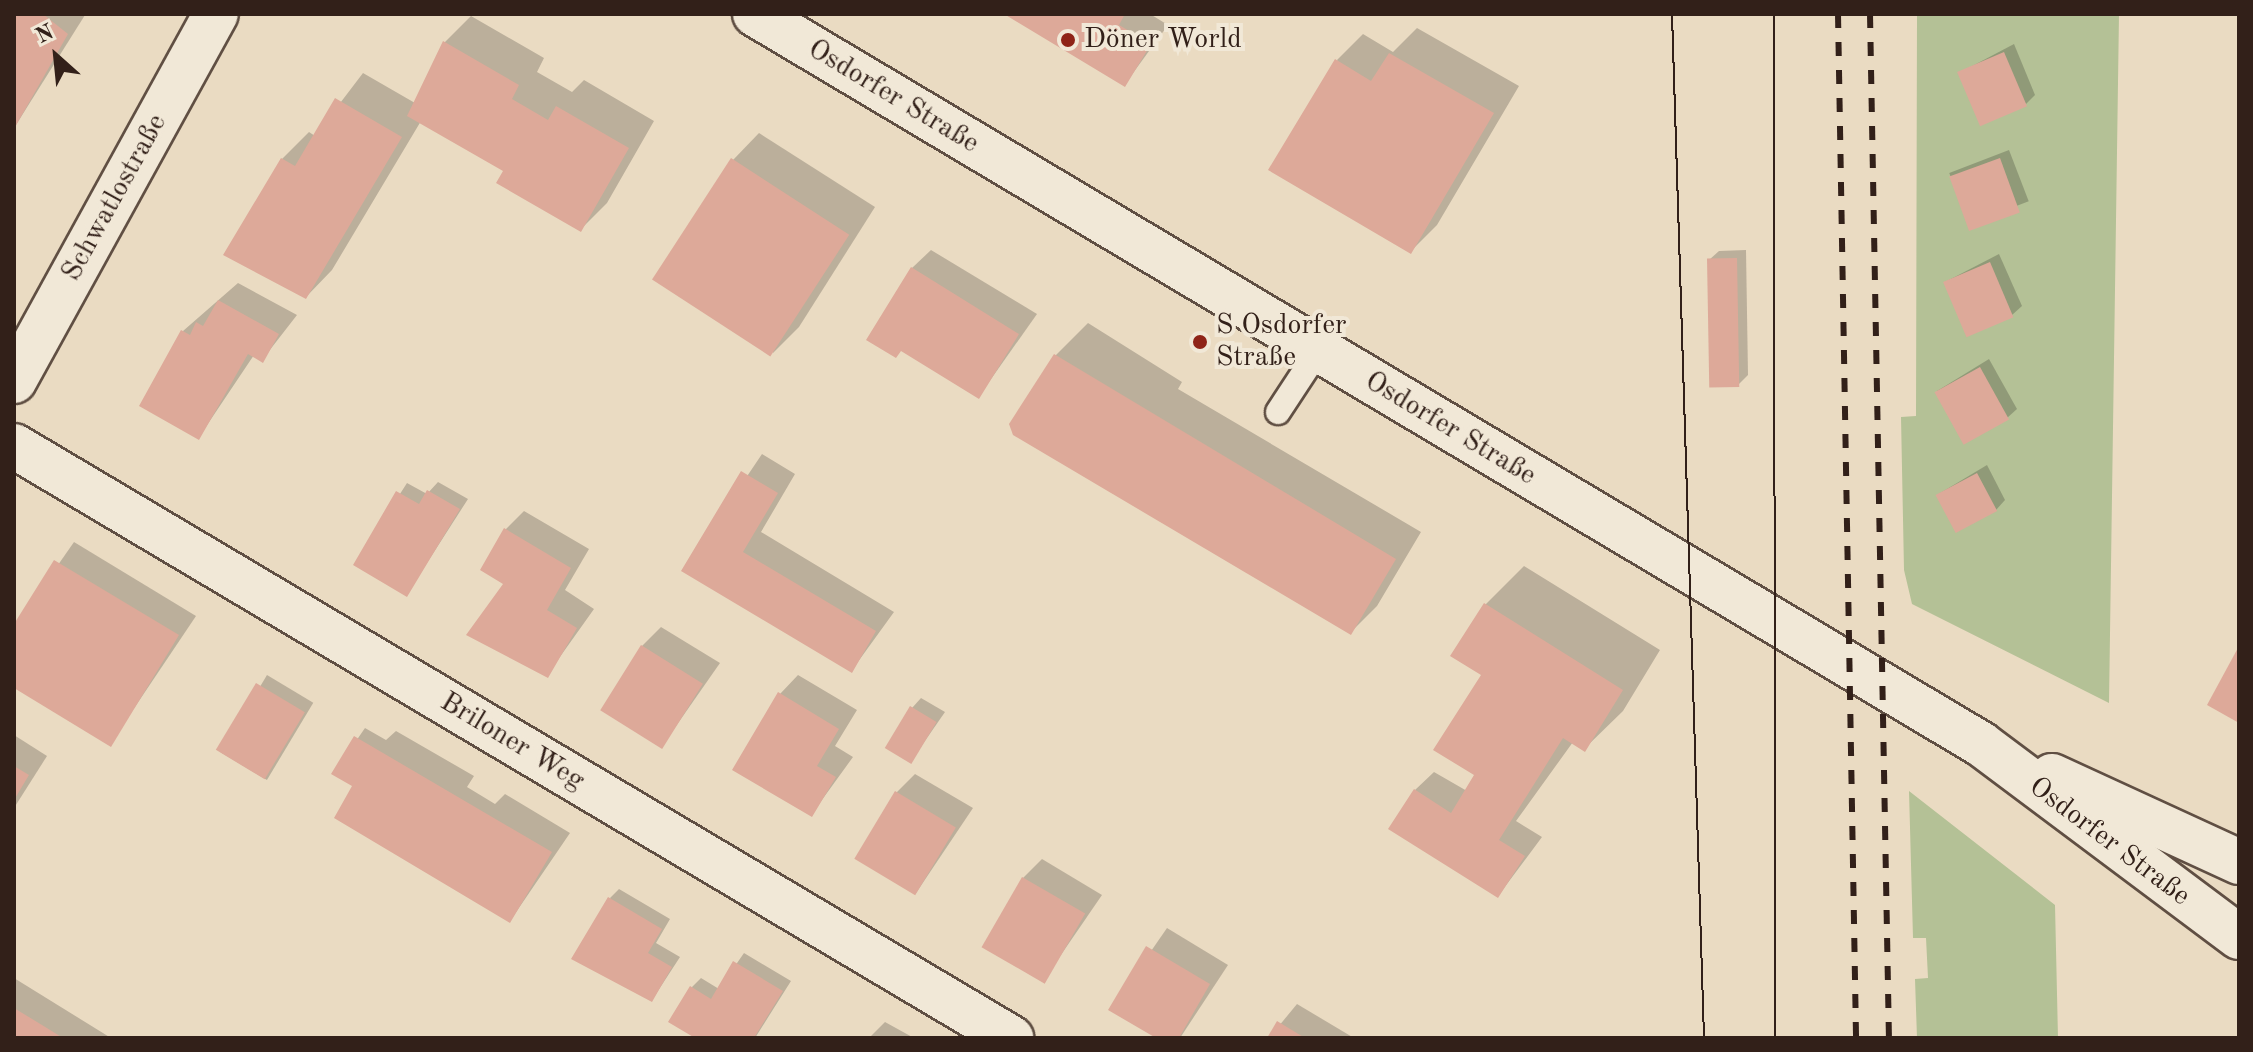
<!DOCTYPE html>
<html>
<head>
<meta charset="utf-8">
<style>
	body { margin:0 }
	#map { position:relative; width:2253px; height:1052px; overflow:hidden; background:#eadbc2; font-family:"Old Standard TT",serif }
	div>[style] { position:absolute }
	.green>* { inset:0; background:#b4c196 }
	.shadow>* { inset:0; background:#0003; transform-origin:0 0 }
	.building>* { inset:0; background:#dda999; transform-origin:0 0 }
	.roads { filter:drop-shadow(2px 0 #604f43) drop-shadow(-2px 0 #604f43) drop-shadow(0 2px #604f43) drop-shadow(0 -2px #604f43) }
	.lane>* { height:24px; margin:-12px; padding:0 12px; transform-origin:12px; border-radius:12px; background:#f1e8d7 }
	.street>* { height:44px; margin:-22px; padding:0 22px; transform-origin:22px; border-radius:22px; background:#f1e8d7 }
	.secondary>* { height:44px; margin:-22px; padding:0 22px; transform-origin:22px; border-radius:22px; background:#f1e8d7 }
	.tram>* { height:2px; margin:-1px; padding:0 1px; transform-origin:1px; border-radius:1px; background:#322019 }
	.rail>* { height:6px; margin-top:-3px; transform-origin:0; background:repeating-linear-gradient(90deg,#322019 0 14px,transparent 0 28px) }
	.dots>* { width:22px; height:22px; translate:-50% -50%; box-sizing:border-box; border:4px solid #f1e8d7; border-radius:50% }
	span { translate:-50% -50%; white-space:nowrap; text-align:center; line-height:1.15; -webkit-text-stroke:8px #f1e8d7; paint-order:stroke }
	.poi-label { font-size:28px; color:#322019 }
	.left { translate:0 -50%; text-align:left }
	.street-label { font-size:28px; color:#322019 }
	.frame { position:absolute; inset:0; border:16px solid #322019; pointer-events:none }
	.north { position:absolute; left:16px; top:16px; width:80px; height:80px; -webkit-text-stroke:6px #f1e8d7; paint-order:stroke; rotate:333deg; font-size:22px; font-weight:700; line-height:32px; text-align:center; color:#322019 }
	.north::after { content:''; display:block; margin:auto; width:28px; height:36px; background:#322019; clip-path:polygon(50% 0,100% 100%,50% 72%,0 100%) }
</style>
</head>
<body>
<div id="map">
	<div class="green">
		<div style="clip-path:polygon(1917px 14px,2119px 14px,2109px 703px,1912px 604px,1904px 570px,1901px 417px,1916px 416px)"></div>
		<div style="clip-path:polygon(1909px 791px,2055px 905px,2058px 1038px,1917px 1038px,1915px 979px,1928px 978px,1926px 938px,1913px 938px)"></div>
	</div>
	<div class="shadow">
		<div style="clip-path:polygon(14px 14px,85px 15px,14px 128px)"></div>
		<div style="clip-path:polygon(1008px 14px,1150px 14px,1168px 25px,1125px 84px)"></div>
		<div style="clip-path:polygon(471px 16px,544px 58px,537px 72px,572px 92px,584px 80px,654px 121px,607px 203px,580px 230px,506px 170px,421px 121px,332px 270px,306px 297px,282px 159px,309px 132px,315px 136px,363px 73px,415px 103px,445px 42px)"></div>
		<div style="clip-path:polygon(1417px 28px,1519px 86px,1437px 225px,1410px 252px,1337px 60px,1363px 34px,1393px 52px)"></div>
		<div style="clip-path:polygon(2014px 44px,2035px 95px,2026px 104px,1959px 73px)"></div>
		<div style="clip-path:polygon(759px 133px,875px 207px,799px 327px,773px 353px,733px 160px)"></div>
		<div style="left:2009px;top:150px;width:55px;height:64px;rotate:69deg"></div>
		<div style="clip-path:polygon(931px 250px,1037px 314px,979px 396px,902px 349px,912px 268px)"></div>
		<div style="clip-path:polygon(1746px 250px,1748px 375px,1738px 385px,1709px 260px,1719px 251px)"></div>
		<div style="clip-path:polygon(1999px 254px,2022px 306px,2012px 315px,1945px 282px)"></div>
		<div style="clip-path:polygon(238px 283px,297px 315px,262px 360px,254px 355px,199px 437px,183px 331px)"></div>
		<div style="clip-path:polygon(1088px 323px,1182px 382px,1178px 389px,1421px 532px,1377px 606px,1351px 632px,1011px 425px,1056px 355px)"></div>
		<div style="clip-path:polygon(1989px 359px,2017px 409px,2007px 418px,1937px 391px)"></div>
		<div style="clip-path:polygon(762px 454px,795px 474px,761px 532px,894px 612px,852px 670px,684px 570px)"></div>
		<div style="clip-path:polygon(1987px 465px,2005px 500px,1996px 510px,1937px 495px)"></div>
		<div style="clip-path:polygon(438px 482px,468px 499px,407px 594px,355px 564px,407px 483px,427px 494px)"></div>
		<div style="clip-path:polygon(524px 511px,589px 549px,565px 590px,594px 609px,547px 675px,506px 583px,505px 530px)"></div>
		<div style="clip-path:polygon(74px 542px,196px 616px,110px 744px,14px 686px,14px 628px)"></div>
		<div style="clip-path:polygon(1524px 566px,1660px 650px,1623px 711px,1584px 749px,1573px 742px,1516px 821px,1542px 837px,1498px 896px,1415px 790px,1434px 772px,1467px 791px,1477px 775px,1483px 674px,1453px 655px,1486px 604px)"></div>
		<div style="clip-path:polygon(661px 627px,720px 663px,662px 746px,642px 646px)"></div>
		<div style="left:267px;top:675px;width:54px;height:90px;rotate:31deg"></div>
		<div style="clip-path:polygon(798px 675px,857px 710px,835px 746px,853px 757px,811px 815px,780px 694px)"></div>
		<div style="clip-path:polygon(921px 698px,945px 712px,911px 761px,912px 708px)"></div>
		<div style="clip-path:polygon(365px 728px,386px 740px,396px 731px,474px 776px,467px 787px,495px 804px,505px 794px,570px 833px,510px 921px,360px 778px,334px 773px)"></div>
		<div style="clip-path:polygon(14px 735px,47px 756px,14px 808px)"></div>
		<div style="clip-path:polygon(915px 774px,973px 808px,916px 893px,896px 793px)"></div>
		<div style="clip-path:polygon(1042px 859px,1102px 895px,1043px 981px,1023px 878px)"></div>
		<div style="clip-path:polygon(619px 889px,670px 919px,656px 943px,680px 957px,652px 1000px,610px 898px)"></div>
		<div style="clip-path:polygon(1167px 928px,1228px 965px,1180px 1038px,1160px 1038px,1111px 1009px)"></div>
		<div style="clip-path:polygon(744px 953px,791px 981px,755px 1038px,699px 1038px,692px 987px,701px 978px,719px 989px)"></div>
		<div style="clip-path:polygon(14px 978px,111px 1038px,14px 1038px)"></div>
		<div style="clip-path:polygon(1297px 1004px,1354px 1038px,1269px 1038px)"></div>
		<div style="clip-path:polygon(885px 1022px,914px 1038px,869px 1038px)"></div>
	</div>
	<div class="building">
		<div style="clip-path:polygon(14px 14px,43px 14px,68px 34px,14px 129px)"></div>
		<div style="clip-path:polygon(1004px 14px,1125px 14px,1119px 25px,1151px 44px,1125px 87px)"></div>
		<div style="clip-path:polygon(443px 41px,519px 85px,512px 99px,548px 120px,556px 106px,629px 148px,581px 232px,496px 183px,503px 171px,407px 116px)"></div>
		<div style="left:2004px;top:52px;width:59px;height:51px;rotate:67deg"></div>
		<div style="clip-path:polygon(1389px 53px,1494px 113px,1411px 254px,1268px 170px,1335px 59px,1371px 81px)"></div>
		<div style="clip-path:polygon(335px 98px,402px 137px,306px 299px,223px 255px,281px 158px,295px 166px)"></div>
		<div style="left:731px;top:158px;width:141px;height:145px;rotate:33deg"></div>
		<div style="left:2000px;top:158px;width:58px;height:54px;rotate:70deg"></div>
		<div style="left:1737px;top:258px;width:129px;height:30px;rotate:89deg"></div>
		<div style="left:1990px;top:262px;width:60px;height:51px;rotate:67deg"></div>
		<div style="clip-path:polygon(911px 267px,1019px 334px,979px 399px,901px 351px,896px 358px,866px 340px)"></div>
		<div style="clip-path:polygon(218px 300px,279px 334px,263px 363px,248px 354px,199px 440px,139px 406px,181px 330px,190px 335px,196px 322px,203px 326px)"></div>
		<div style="clip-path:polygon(1054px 354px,1396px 559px,1351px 635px,1013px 435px,1009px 424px)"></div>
		<div style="left:1980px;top:367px;width:60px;height:52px;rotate:61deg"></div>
		<div style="clip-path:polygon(741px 471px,778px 493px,743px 552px,876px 631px,852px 673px,681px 571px)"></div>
		<div style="left:1977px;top:473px;width:43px;height:47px;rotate:62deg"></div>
		<div style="clip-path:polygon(427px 490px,460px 509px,407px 597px,353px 565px,396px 491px,419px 504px)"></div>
		<div style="clip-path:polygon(504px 528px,571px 568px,547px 610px,577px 628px,548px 678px,466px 635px,503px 584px,480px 570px)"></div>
		<div style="clip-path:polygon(54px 560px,179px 635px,111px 747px,14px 688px,14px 624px)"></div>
		<div style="clip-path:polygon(1484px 603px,1623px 690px,1585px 752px,1563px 738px,1499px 840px,1525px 856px,1498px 898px,1388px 829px,1414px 789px,1451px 813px,1474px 775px,1433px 750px,1481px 675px,1450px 656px)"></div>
		<div style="left:641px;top:645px;width:73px;height:77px;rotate:32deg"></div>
		<div style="clip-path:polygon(2239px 646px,2239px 723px,2207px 705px)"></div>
		<div style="left:256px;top:683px;width:57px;height:78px;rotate:31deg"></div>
		<div style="clip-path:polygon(778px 692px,839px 729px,817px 766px,836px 777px,812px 817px,732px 770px)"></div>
		<div style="left:910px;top:706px;width:31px;height:49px;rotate:31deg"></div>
		<div style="clip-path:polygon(354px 736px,552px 852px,510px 923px,334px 818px,352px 786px,331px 774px)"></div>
		<div style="clip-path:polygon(14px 766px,29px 775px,14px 800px)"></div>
		<div style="left:895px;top:791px;width:71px;height:79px;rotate:31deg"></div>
		<div style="left:1022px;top:877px;width:73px;height:81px;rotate:30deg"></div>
		<div style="clip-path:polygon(608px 897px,662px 929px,648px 953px,672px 967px,652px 1002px,571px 959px)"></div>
		<div style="clip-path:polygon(1146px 946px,1210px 984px,1179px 1038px,1156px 1038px,1108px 1010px)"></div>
		<div style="clip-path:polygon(733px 961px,783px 991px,754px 1038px,695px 1038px,668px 1022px,690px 986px,711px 999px)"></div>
		<div style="clip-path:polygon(14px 1008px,42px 1025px,63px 1038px,14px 1038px)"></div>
		<div style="clip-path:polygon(1277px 1021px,1305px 1038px,1267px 1038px)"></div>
	</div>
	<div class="roads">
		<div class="lane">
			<div style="left:1278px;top:412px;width:73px;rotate:-56.7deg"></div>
		</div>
		<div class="street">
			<div style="left:14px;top:381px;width:419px;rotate:-61.2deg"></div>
			<div style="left:14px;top:446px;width:1160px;rotate:30.7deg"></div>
		</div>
		<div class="secondary">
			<div style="left:755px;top:14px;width:1427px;rotate:30.77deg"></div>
			<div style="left:1981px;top:744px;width:322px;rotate:36.8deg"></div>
			<div style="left:2052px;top:776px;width:206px;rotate:24.7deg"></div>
		</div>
	</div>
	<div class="tram">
		<div style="left:1672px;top:14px;width:1024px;rotate:88.21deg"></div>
		<div style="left:1774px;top:14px;width:1024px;rotate:89.94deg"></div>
	</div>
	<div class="rail">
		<div style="left:1838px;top:14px;width:1024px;rotate:88.99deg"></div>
		<div style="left:1870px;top:14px;width:1024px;rotate:88.94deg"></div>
	</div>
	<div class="dots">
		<div style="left:1068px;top:40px;background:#8f2418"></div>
		<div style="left:1200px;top:342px;background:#8f2418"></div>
	</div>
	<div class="poi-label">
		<span class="left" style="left:1084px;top:40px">Döner World</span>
		<span class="left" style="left:1216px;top:342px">S Osdorfer<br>Straße</span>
	</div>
	<div class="street-label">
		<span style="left:893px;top:97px;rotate:31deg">Osdorfer Straße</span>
		<span style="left:115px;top:198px;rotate:-61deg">Schwatlostraße</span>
		<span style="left:1450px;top:429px;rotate:31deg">Osdorfer Straße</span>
		<span style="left:512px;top:742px;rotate:31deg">Briloner Weg</span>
		<span style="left:2109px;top:842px;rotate:37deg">Osdorfer Straße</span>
	</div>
	<div class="frame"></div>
	<div class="north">N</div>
</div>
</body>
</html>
